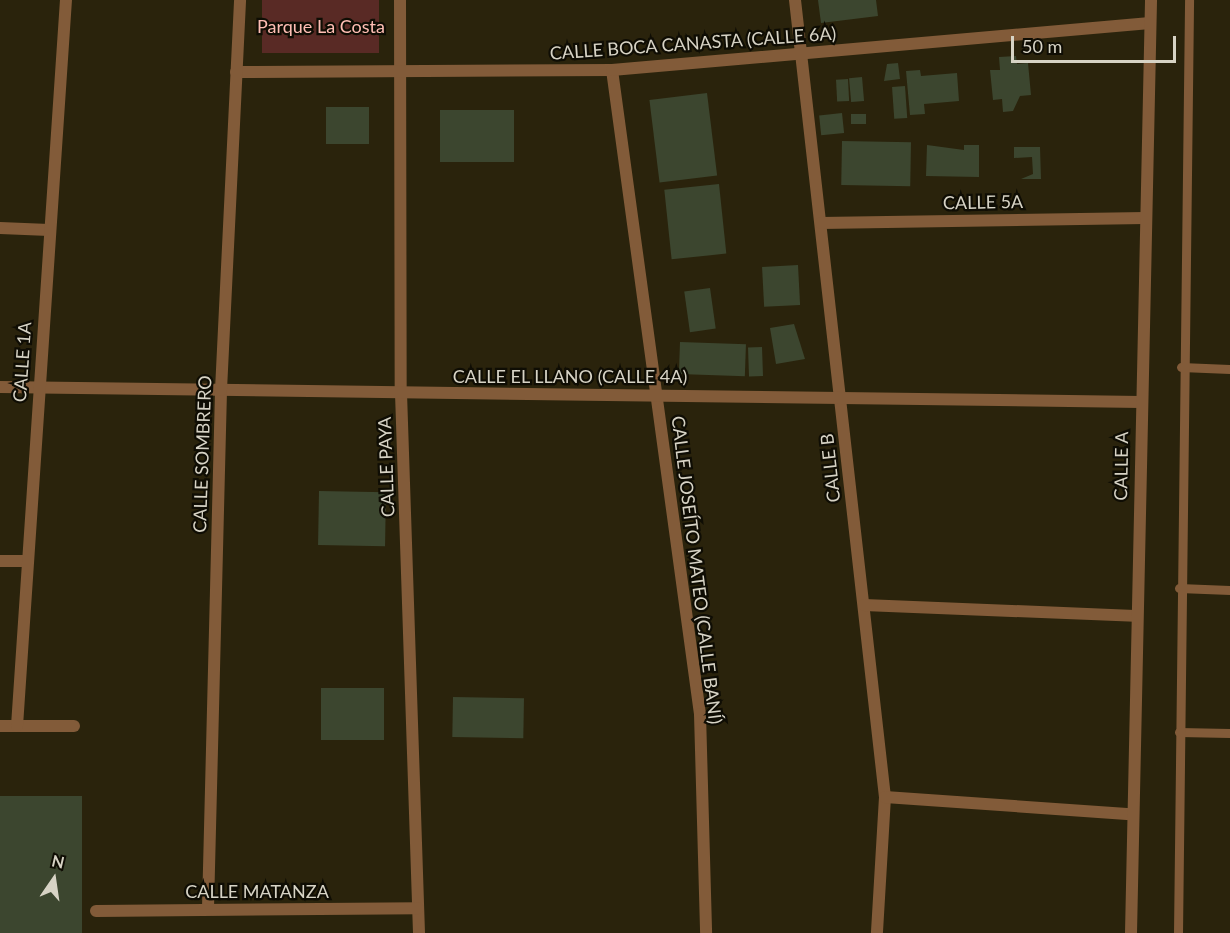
<!DOCTYPE html>
<html>
<head>
<meta charset="utf-8">
<style>
	body { margin:0 }
	#map { position:relative; width:1230px; height:933px; overflow:hidden; background:#2a230c; font-family:Lato,sans-serif }
	div>[style] { position:absolute }
	.green>* { inset:0; background:#592a25; transform-origin:0 0 }
	.building>* { inset:0; background:#3c462f; transform-origin:0 0 }
	.lane>* { height:9px; margin:-4.5px; padding:0 4.5px; transform-origin:4.5px; border-radius:4.5px; background:#825b39 }
	.street>* { height:12px; margin:-6px; padding:0 6px; transform-origin:6px; border-radius:6px; background:#825b39 }
	span { translate:-50% -50%; white-space:nowrap; text-align:center; line-height:1.15; -webkit-text-stroke:4.5px #0f0d04; paint-order:stroke }
	.park-label { font-size:18px; color:#ffbeb4 }
	.street-label { font-size:18px; color:#d7d3c5 }
	.north { position:absolute; left:24px; top:849px; width:60px; height:60px; -webkit-text-stroke:4px #0f0d04; paint-order:stroke; rotate:13deg; font-size:16px; font-weight:700; line-height:24px; text-align:center; color:#d7d3c5 }
	.north::after { content:''; display:block; margin:auto; width:21px; height:27px; background:#d7d3c5; clip-path:polygon(50% 0,100% 100%,50% 72%,0 100%) }
	.scale { position:absolute; left:1011px; top:36px; width:165px; height:27px; box-sizing:border-box; border:3px solid #d7d3c5; border-top:0; padding-left:8px; font-size:18px; line-height:21px; white-space:nowrap; color:#d7d3c5; -webkit-text-stroke:4px #0f0d04; paint-order:stroke }
</style>
</head>
<body>
<div id="map">
	<div class="green">
		<div style="left:262px;top:0;width:117px;height:53px"></div>
	</div>
	<div class="building">
		<div style="clip-path:polygon(818px 0,876px 0,878px 16px,821px 23px)"></div>
		<div style="clip-path:polygon(1016px 56px,1017px 64px,1028px 63px,1031px 95px,1020px 96px,1013px 111px,1003px 112px,1002px 99px,993px 100px,990px 70px,1000px 70px,999px 57px)"></div>
		<div style="clip-path:polygon(898px 63px,900px 79px,884px 81px,887px 64px)"></div>
		<div style="clip-path:polygon(920px 70px,921px 76px,957px 73px,959px 101px,924px 104px,925px 114px,910px 115px,906px 71px)"></div>
		<div style="left:862px;top:77px;width:24px;height:13px;rotate:85deg"></div>
		<div style="left:848px;top:79px;width:22px;height:12px;rotate:87deg"></div>
		<div style="left:905px;top:86px;width:32px;height:13px;rotate:86deg"></div>
		<div style="left:707px;top:93px;width:83px;height:58px;rotate:83deg"></div>
		<div style="left:326px;top:107px;width:43px;height:37px"></div>
		<div style="left:440px;top:110px;width:74px;height:52px"></div>
		<div style="left:842px;top:113px;width:20px;height:23px;rotate:84deg"></div>
		<div style="left:866px;top:114px;width:10px;height:15px;rotate:90deg"></div>
		<div style="left:842px;top:141px;width:69px;height:44px;rotate:1deg"></div>
		<div style="clip-path:polygon(927px 145px,964px 150px,964px 145px,979px 145px,979px 177px,926px 176px)"></div>
		<div style="clip-path:polygon(1014px 147px,1040px 147px,1041px 179px,1021px 179px,1033px 174px,1032px 157px,1014px 158px)"></div>
		<div style="left:719px;top:184px;width:70px;height:55px;rotate:84deg"></div>
		<div style="left:798px;top:265px;width:40px;height:36px;rotate:87deg"></div>
		<div style="left:710px;top:288px;width:41px;height:26px;rotate:82deg"></div>
		<div style="clip-path:polygon(794px 324px,805px 359px,776px 364px,770px 328px)"></div>
		<div style="left:680px;top:342px;width:66px;height:32px;rotate:2deg"></div>
		<div style="left:762px;top:347px;width:29px;height:14px;rotate:88deg"></div>
		<div style="left:319px;top:491px;width:67px;height:54px;rotate:1deg"></div>
		<div style="left:321px;top:688px;width:63px;height:52px"></div>
		<div style="left:453px;top:697px;width:71px;height:40px;rotate:1deg"></div>
		<div style="left:0;top:796px;width:82px;height:137px"></div>
	</div>
	<div class="lane">
		<div style="left:1181px;top:367px;width:49px;rotate:2.3deg"></div>
		<div style="left:1179px;top:588px;width:51px;rotate:2.2deg"></div>
		<div style="left:1179px;top:732px;width:51px;rotate:1.1deg"></div>
		<div style="left:1178px;top:933px;width:933px;rotate:-89.32deg"></div>
	</div>
	<div class="street">
		<div style="left:400px;top:0;width:393px;rotate:89.9deg"></div>
		<div style="left:401px;top:393px;width:540px;rotate:88.09deg"></div>
		<div style="left:795px;top:0;width:802px;rotate:83.56deg"></div>
		<div style="left:885px;top:797px;width:136px;rotate:93.4deg"></div>
		<div style="left:612px;top:70px;width:650px;rotate:82.22deg"></div>
		<div style="left:700px;top:714px;width:219px;rotate:88.4deg"></div>
		<div style="left:236px;top:72px;width:376px;rotate:-0.3deg"></div>
		<div style="left:612px;top:70px;width:540px;rotate:-4.99deg"></div>
		<div style="left:821px;top:223px;width:324px;rotate:-0.9deg"></div>
		<div style="left:0;top:228px;width:49px;rotate:2.3deg"></div>
		<div style="left:0;top:387px;width:1141px;rotate:0.75deg"></div>
		<div style="left:0;top:561px;width:28px"></div>
		<div style="left:864px;top:605px;width:271px;rotate:2.3deg"></div>
		<div style="left:0;top:726px;width:74px"></div>
		<div style="left:17px;top:726px;width:728px;rotate:-86.14deg"></div>
		<div style="left:885px;top:797px;width:246px;rotate:4deg"></div>
		<div style="left:208px;top:908px;width:518px;rotate:-88.56deg"></div>
		<div style="left:221px;top:390px;width:390px;rotate:-87.2deg"></div>
		<div style="left:96px;top:911px;width:322px;rotate:-0.5deg"></div>
		<div style="left:1131px;top:933px;width:933px;rotate:-88.77deg"></div>
	</div>
	<div class="park-label">
		<span style="left:321px;top:26px">Parque La Costa</span>
	</div>
	<div class="street-label">
		<span style="left:693px;top:43px;rotate:-4deg">CALLE BOCA CANASTA (CALLE 6A)</span>
		<span style="left:983px;top:202px;rotate:-1deg">CALLE 5A</span>
		<span style="left:22px;top:362px;rotate:-86deg">CALLE 1A</span>
		<span style="left:570px;top:376px">CALLE EL LLANO (CALLE 4A)</span>
		<span style="left:202px;top:454px;rotate:-88deg">CALLE SOMBRERO</span>
		<span style="left:1121px;top:466px;rotate:-89deg">CALLE A</span>
		<span style="left:386px;top:467px;rotate:-92deg">CALLE PAYA</span>
		<span style="left:830px;top:468px;rotate:-96deg">CALLE B</span>
		<span style="left:697px;top:570px;rotate:83deg">CALLE JOSEÍTO MATEO (CALLE BANÍ)</span>
		<span style="left:257px;top:891px">CALLE MATANZA</span>
	</div>
	<div class="north">N</div>
	<div class="scale">50 m</div>
</div>
</body>
</html>
